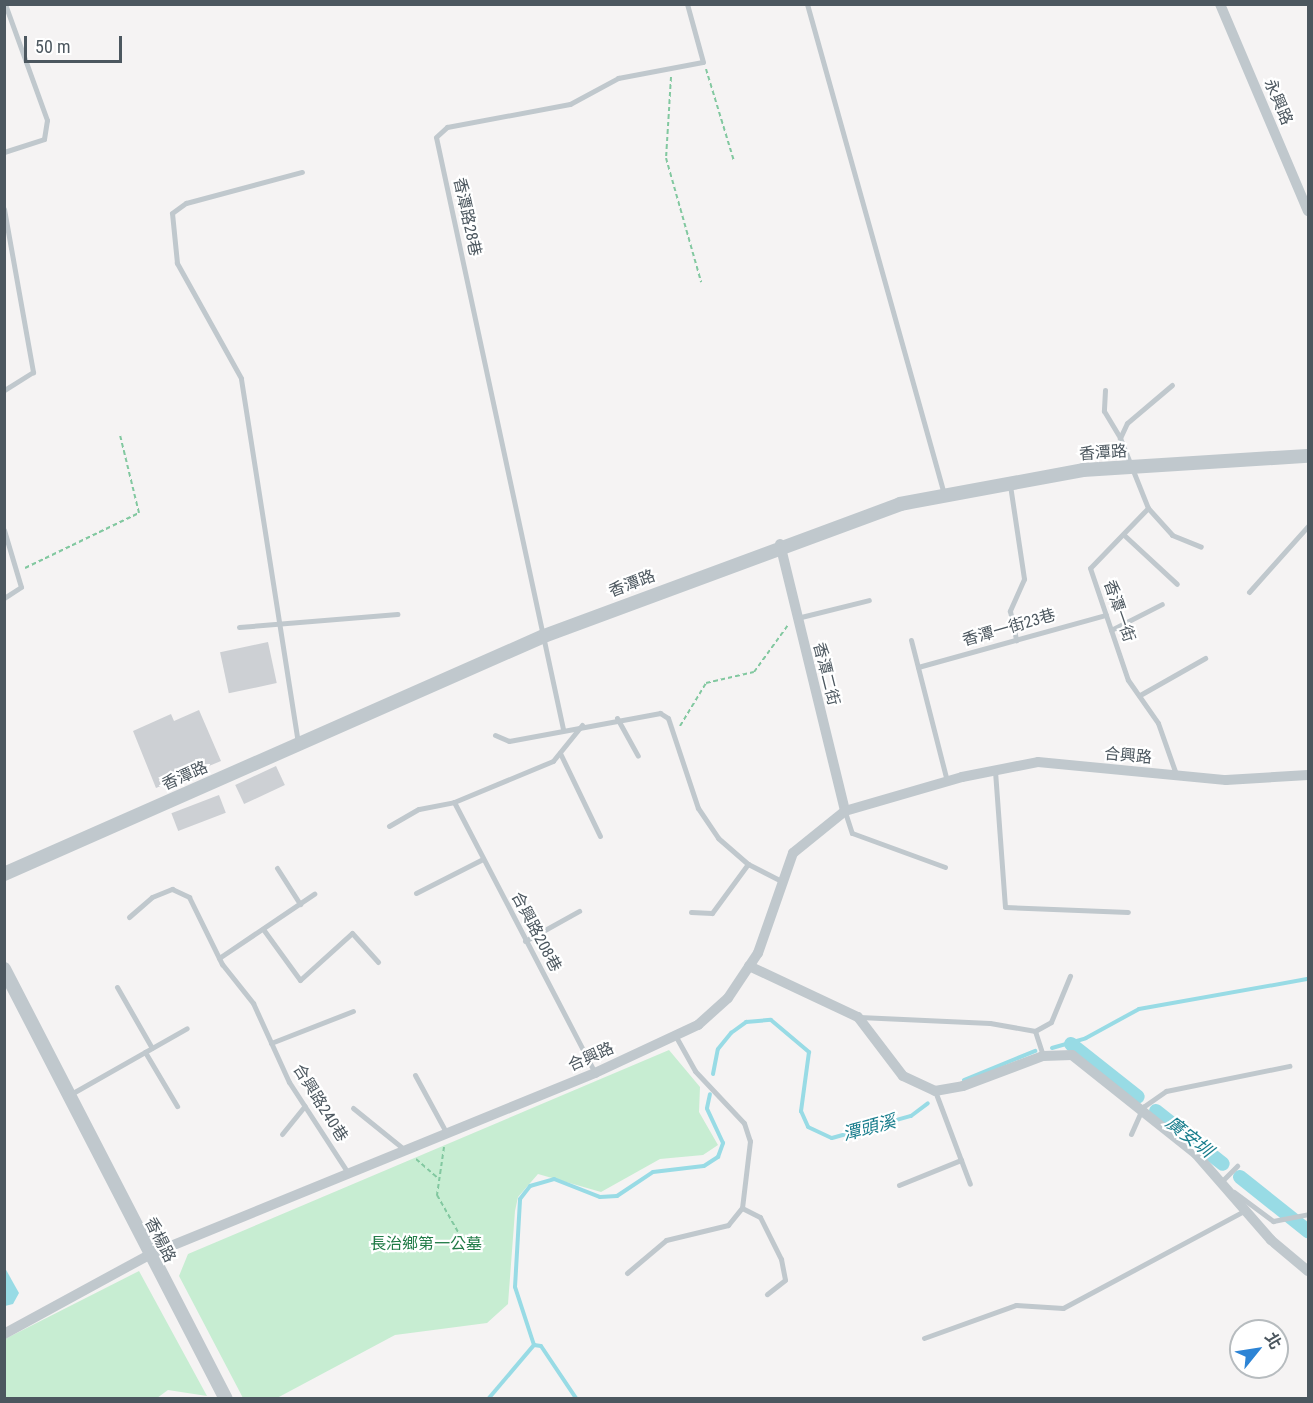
<!DOCTYPE html>
<html>
<head>
<meta charset="utf-8">
<style>
	body { margin:0 }
	#map { position:relative; width:1313px; height:1403px; overflow:hidden; background:#f5f3f3; font-family:"Roboto Condensed","Noto Sans TC",sans-serif }
	div>[style] { position:absolute }
	.green>* { inset:0; background:#c7edd2 }
	.water>* { inset:0; background:#98dbe5 }
	.stream>* { height:4px; margin:-2px; padding:0 2px; transform-origin:2px; border-radius:2px; background:#98dbe5 }
	.canal>* { height:14px; margin:-7px; padding:0 7px; transform-origin:7px; border-radius:7px; background:#98dbe5 }
	.building>* { inset:0; background:#cdd0d4; transform-origin:0 0 }
	.path>* { height:2px; margin-top:-1px; transform-origin:0; background:repeating-linear-gradient(90deg,#82c8a0 0 4.5px,transparent 0 7.5px) }
	.service>* { height:5px; margin:-2.5px; padding:0 2.5px; transform-origin:2.5px; border-radius:2.5px; background:#c0c8cd }
	.minor>* { height:10px; margin:-5px; padding:0 5px; transform-origin:5px; border-radius:5px; background:#c0c8cd }
	.tertiary>* { height:14px; margin:-7px; padding:0 7px; transform-origin:7px; border-radius:7px; background:#c0c8cd }
	span { translate:-50% -50%; white-space:nowrap; text-align:center; line-height:1.15; -webkit-text-stroke:4.5px #fff; paint-order:stroke }
	.street-label { font-size:16px; color:#4c575f }
	.park-label { font-size:16px; color:#217b47 }
	.water-label { font-size:18px; color:#1a7e8d; font-style:italic }
	.frame { position:absolute; inset:0; border:6px solid #4c575f; pointer-events:none }
	.north { position:absolute; left:1229px; top:1319px; width:60px; height:60px; box-sizing:border-box; background:#fff; border:2px solid #b7bcbf; border-radius:50%; rotate:60deg; font-size:16px; font-weight:700; line-height:24px; text-align:center; color:#4c575f }
	.north::after { content:''; display:block; margin:auto; width:21px; height:27px; background:#2d84d5; clip-path:polygon(50% 0,100% 100%,50% 72%,0 100%) }
	.scale { position:absolute; left:24px; top:36px; width:98px; height:27px; box-sizing:border-box; border:3px solid #4c575f; border-top:0; padding-left:8px; font-size:18px; line-height:21px; white-space:nowrap; color:#4c575f; -webkit-text-stroke:4px #fff; paint-order:stroke }
</style>
</head>
<body>
<div id="map">
	<div class="green">
		<div style="clip-path:polygon(669px 1050px,700px 1087px,699px 1112px,718px 1145px,703px 1155px,660px 1159px,601px 1192px,538px 1174px,518px 1197px,515px 1211px,508px 1304px,487px 1323px,395px 1335px,277px 1398px,243px 1398px,179px 1276px,188px 1254px)"></div>
		<div style="clip-path:polygon(139px 1271px,207px 1396px,168px 1390px,157px 1398px,5px 1398px,5px 1339px)"></div>
	</div>
	<div class="water">
		<div style="clip-path:polygon(5px 1268px,19px 1293px,13px 1304px,5px 1306px)"></div>
	</div>
	<div class="stream">
		<div style="left:1052px;top:1048px;width:35px;rotate:-16deg"></div>
		<div style="left:1086px;top:1038px;width:60px;rotate:-28.7deg"></div>
		<div style="left:1139px;top:1009px;width:172px;rotate:-10.1deg"></div>
		<div style="left:713px;top:1074px;width:25px;rotate:-79deg"></div>
		<div style="left:718px;top:1049px;width:21px;rotate:-51deg"></div>
		<div style="left:731px;top:1033px;width:19px;rotate:-36deg"></div>
		<div style="left:746px;top:1022px;width:25px;rotate:-5deg"></div>
		<div style="left:771px;top:1020px;width:50px;rotate:40.1deg"></div>
		<div style="left:809px;top:1052px;width:60px;rotate:97.7deg"></div>
		<div style="left:801px;top:1111px;width:17px;rotate:66deg"></div>
		<div style="left:808px;top:1127px;width:26px;rotate:25deg"></div>
		<div style="left:832px;top:1138px;width:82px;rotate:-15.6deg"></div>
		<div style="left:911px;top:1116px;width:21px;rotate:-37deg"></div>
		<div style="left:964px;top:1080px;width:77px;rotate:-22.2deg"></div>
		<div style="left:534px;top:1345px;width:7px;rotate:8deg"></div>
		<div style="left:541px;top:1346px;width:63px;rotate:56.1deg"></div>
		<div style="left:489px;top:1398px;width:70px;rotate:-49.7deg"></div>
		<div style="left:534px;top:1345px;width:61px;rotate:-108.1deg"></div>
		<div style="left:515px;top:1287px;width:88px;rotate:-86.7deg"></div>
		<div style="left:520px;top:1199px;width:16px;rotate:-52deg"></div>
		<div style="left:530px;top:1186px;width:25px;rotate:-16deg"></div>
		<div style="left:554px;top:1179px;width:49px;rotate:21.4deg"></div>
		<div style="left:600px;top:1197px;width:17px;rotate:-3deg"></div>
		<div style="left:617px;top:1196px;width:43px;rotate:-33.7deg"></div>
		<div style="left:653px;top:1172px;width:51px;rotate:-6.7deg"></div>
		<div style="left:704px;top:1166px;width:17px;rotate:-33deg"></div>
		<div style="left:718px;top:1157px;width:15px;rotate:-70deg"></div>
		<div style="left:723px;top:1143px;width:38px;rotate:-115deg"></div>
		<div style="left:707px;top:1108px;width:14px;rotate:-78deg"></div>
	</div>
	<div class="canal">
		<div style="left:1071px;top:1044px;width:85px;rotate:38.3deg"></div>
		<div style="left:1156px;top:1111px;width:85px;rotate:38.3deg"></div>
		<div style="left:1240px;top:1177px;width:87px;rotate:38.5deg"></div>
	</div>
	<div class="building">
		<div style="left:268px;top:642px;width:42px;height:49px;rotate:78deg"></div>
		<div style="clip-path:polygon(199px 710px,221px 761px,156px 788px,133px 731px,171px 714px,174px 721px)"></div>
		<div style="left:276px;top:766px;width:21px;height:45px;rotate:65deg"></div>
		<div style="left:219px;top:795px;width:19px;height:51px;rotate:69deg"></div>
	</div>
	<div class="path">
		<div style="left:706px;top:69px;width:96px;rotate:73.1deg"></div>
		<div style="left:671px;top:77px;width:81px;rotate:93.5deg"></div>
		<div style="left:666px;top:158px;width:129px;rotate:74.2deg"></div>
		<div style="left:25px;top:568px;width:127px;rotate:-25.8deg"></div>
		<div style="left:139px;top:513px;width:80px;rotate:-103.7deg"></div>
		<div style="left:680px;top:726px;width:50px;rotate:-58.8deg"></div>
		<div style="left:706px;top:683px;width:49px;rotate:-12.9deg"></div>
		<div style="left:754px;top:672px;width:58px;rotate:-54.1deg"></div>
		<div style="left:444px;top:1147px;width:49px;rotate:98.3deg"></div>
		<div style="left:437px;top:1195px;width:51px;rotate:60.4deg"></div>
		<div style="left:416px;top:1159px;width:30px;rotate:41deg"></div>
	</div>
	<div class="service">
		<div style="left:807px;top:4px;width:509px;rotate:74.38deg"></div>
		<div style="left:4px;top:152px;width:42px;rotate:-18deg"></div>
		<div style="left:44px;top:139px;width:19px;rotate:-81deg"></div>
		<div style="left:47px;top:120px;width:123px;rotate:-109.9deg"></div>
		<div style="left:4px;top:209px;width:166px;rotate:79.9deg"></div>
		<div style="left:33px;top:372px;width:34px;rotate:148deg"></div>
		<div style="left:1172px;top:385px;width:59px;rotate:139.8deg"></div>
		<div style="left:1127px;top:423px;width:17px;rotate:115deg"></div>
		<div style="left:1120px;top:438px;width:75px;rotate:68.2deg"></div>
		<div style="left:1148px;top:508px;width:83px;rotate:134deg"></div>
		<div style="left:1090px;top:568px;width:118px;rotate:71.3deg"></div>
		<div style="left:1128px;top:680px;width:52px;rotate:55.1deg"></div>
		<div style="left:1158px;top:723px;width:54px;rotate:70.6deg"></div>
		<div style="left:1105px;top:390px;width:21px;rotate:93deg"></div>
		<div style="left:1104px;top:411px;width:31px;rotate:59deg"></div>
		<div style="left:1010px;top:485px;width:95px;rotate:81.5deg"></div>
		<div style="left:1024px;top:579px;width:35px;rotate:114deg"></div>
		<div style="left:1010px;top:611px;width:30px;rotate:78deg"></div>
		<div style="left:1148px;top:508px;width:36px;rotate:48deg"></div>
		<div style="left:1172px;top:535px;width:31px;rotate:22deg"></div>
		<div style="left:4px;top:530px;width:59px;rotate:73.4deg"></div>
		<div style="left:21px;top:587px;width:20px;rotate:147deg"></div>
		<div style="left:1124px;top:535px;width:72px;rotate:42.8deg"></div>
		<div style="left:1249px;top:592px;width:89px;rotate:-48.2deg"></div>
		<div style="left:797px;top:618px;width:74px;rotate:-14deg"></div>
		<div style="left:239px;top:627px;width:159px;rotate:-4.7deg"></div>
		<div style="left:1111px;top:630px;width:57px;rotate:-27deg"></div>
		<div style="left:911px;top:640px;width:146px;rotate:75.7deg"></div>
		<div style="left:918px;top:667px;width:195px;rotate:-15.5deg"></div>
		<div style="left:1140px;top:695px;width:75px;rotate:-29.6deg"></div>
		<div style="left:617px;top:718px;width:43px;rotate:61.1deg"></div>
		<div style="left:582px;top:725px;width:46px;rotate:128.9deg"></div>
		<div style="left:553px;top:761px;width:107px;rotate:157.5deg"></div>
		<div style="left:454px;top:802px;width:305px;rotate:62.5deg"></div>
		<div style="left:563px;top:729px;width:605px;rotate:-102.11deg"></div>
		<div style="left:436px;top:137px;width:15px;rotate:-42deg"></div>
		<div style="left:447px;top:127px;width:125px;rotate:-10.6deg"></div>
		<div style="left:570px;top:104px;width:55px;rotate:-28.4deg"></div>
		<div style="left:618px;top:78px;width:86px;rotate:-10.7deg"></div>
		<div style="left:703px;top:62px;width:60px;rotate:-105.4deg"></div>
		<div style="left:495px;top:735px;width:15px;rotate:23deg"></div>
		<div style="left:509px;top:741px;width:154px;rotate:-10.5deg"></div>
		<div style="left:660px;top:713px;width:9px;rotate:32deg"></div>
		<div style="left:668px;top:718px;width:95px;rotate:71.6deg"></div>
		<div style="left:698px;top:808px;width:36px;rotate:56deg"></div>
		<div style="left:718px;top:838px;width:40px;rotate:41deg"></div>
		<div style="left:748px;top:864px;width:39px;rotate:27deg"></div>
		<div style="left:298px;top:743px;width:369px;rotate:-98.9deg"></div>
		<div style="left:241px;top:378px;width:132px;rotate:-119.1deg"></div>
		<div style="left:177px;top:263px;width:50px;rotate:-95.7deg"></div>
		<div style="left:172px;top:213px;width:17px;rotate:-36deg"></div>
		<div style="left:186px;top:203px;width:120px;rotate:-15deg"></div>
		<div style="left:560px;top:753px;width:92px;rotate:64.3deg"></div>
		<div style="left:995px;top:771px;width:136px;rotate:85.8deg"></div>
		<div style="left:1005px;top:907px;width:123px;rotate:2.3deg"></div>
		<div style="left:845px;top:812px;width:22px;rotate:72deg"></div>
		<div style="left:852px;top:833px;width:99px;rotate:20.1deg"></div>
		<div style="left:389px;top:826px;width:34px;rotate:-30deg"></div>
		<div style="left:419px;top:809px;width:36px;rotate:-11deg"></div>
		<div style="left:277px;top:868px;width:43px;rotate:57.4deg"></div>
		<div style="left:416px;top:893px;width:75px;rotate:-26.9deg"></div>
		<div style="left:691px;top:912px;width:21px;rotate:3deg"></div>
		<div style="left:712px;top:913px;width:61px;rotate:-53.7deg"></div>
		<div style="left:129px;top:917px;width:30px;rotate:-41deg"></div>
		<div style="left:152px;top:897px;width:22px;rotate:-22deg"></div>
		<div style="left:172px;top:889px;width:19px;rotate:25deg"></div>
		<div style="left:189px;top:897px;width:75px;rotate:63.8deg"></div>
		<div style="left:222px;top:964px;width:50px;rotate:51.5deg"></div>
		<div style="left:253px;top:1003px;width:87px;rotate:65.5deg"></div>
		<div style="left:289px;top:1082px;width:108px;rotate:57deg"></div>
		<div style="left:263px;top:929px;width:63px;rotate:54deg"></div>
		<div style="left:300px;top:980px;width:70px;rotate:-42.1deg"></div>
		<div style="left:352px;top:933px;width:39px;rotate:48deg"></div>
		<div style="left:525px;top:941px;width:62px;rotate:-29.1deg"></div>
		<div style="left:219px;top:958px;width:115px;rotate:-34deg"></div>
		<div style="left:117px;top:987px;width:70px;rotate:60.2deg"></div>
		<div style="left:859px;top:1017px;width:131px;rotate:2.6deg"></div>
		<div style="left:990px;top:1023px;width:46px;rotate:10.1deg"></div>
		<div style="left:1035px;top:1031px;width:18px;rotate:-29deg"></div>
		<div style="left:1051px;top:1022px;width:50px;rotate:-67.6deg"></div>
		<div style="left:1035px;top:1031px;width:26px;rotate:72deg"></div>
		<div style="left:675px;top:1035px;width:41px;rotate:60.9deg"></div>
		<div style="left:695px;top:1071px;width:71px;rotate:46.7deg"></div>
		<div style="left:744px;top:1123px;width:19px;rotate:72deg"></div>
		<div style="left:750px;top:1141px;width:67px;rotate:96.8deg"></div>
		<div style="left:271px;top:1043px;width:88px;rotate:-21.3deg"></div>
		<div style="left:145px;top:1052px;width:63px;rotate:59.3deg"></div>
		<div style="left:415px;top:1075px;width:67px;rotate:61.5deg"></div>
		<div style="left:935px;top:1091px;width:99px;rotate:69.4deg"></div>
		<div style="left:71px;top:1094px;width:133px;rotate:-29.6deg"></div>
		<div style="left:353px;top:1108px;width:67px;rotate:38.9deg"></div>
		<div style="left:282px;top:1134px;width:36px;rotate:-51deg"></div>
		<div style="left:1131px;top:1134px;width:30px;rotate:-66deg"></div>
		<div style="left:1143px;top:1107px;width:28px;rotate:-35deg"></div>
		<div style="left:1166px;top:1091px;width:126px;rotate:-11.5deg"></div>
		<div style="left:1221px;top:1182px;width:23px;rotate:-45deg"></div>
		<div style="left:899px;top:1185px;width:67px;rotate:-22deg"></div>
		<div style="left:1234px;top:1192px;width:49px;rotate:36.6deg"></div>
		<div style="left:1273px;top:1221px;width:36px;rotate:-11deg"></div>
		<div style="left:627px;top:1273px;width:51px;rotate:-40.2deg"></div>
		<div style="left:666px;top:1240px;width:64px;rotate:-13.6deg"></div>
		<div style="left:728px;top:1225px;width:22px;rotate:-51deg"></div>
		<div style="left:742px;top:1208px;width:20px;rotate:27deg"></div>
		<div style="left:760px;top:1217px;width:47px;rotate:63.4deg"></div>
		<div style="left:781px;top:1259px;width:21px;rotate:79deg"></div>
		<div style="left:785px;top:1280px;width:23px;rotate:142deg"></div>
		<div style="left:924px;top:1338px;width:98px;rotate:-19.7deg"></div>
		<div style="left:1016px;top:1305px;width:47px;rotate:3.7deg"></div>
		<div style="left:1063px;top:1308px;width:205px;rotate:-28.2deg"></div>
	</div>
	<div class="minor">
		<div style="left:1220px;top:4px;width:225px;rotate:67deg"></div>
		<div style="left:780px;top:544px;width:275px;rotate:76.3deg"></div>
		<div style="left:749px;top:966px;width:120px;rotate:25.1deg"></div>
		<div style="left:858px;top:1017px;width:74px;rotate:52.7deg"></div>
		<div style="left:903px;top:1076px;width:35px;rotate:25deg"></div>
		<div style="left:935px;top:1091px;width:28px;rotate:-10deg"></div>
		<div style="left:963px;top:1086px;width:85px;rotate:-20.6deg"></div>
		<div style="left:1043px;top:1056px;width:29px;rotate:-2deg"></div>
		<div style="left:1072px;top:1055px;width:159px;rotate:38.6deg"></div>
		<div style="left:1196px;top:1154px;width:114px;rotate:48.9deg"></div>
		<div style="left:1271px;top:1240px;width:48px;rotate:40deg"></div>
		<div style="left:4px;top:1334px;width:165px;rotate:-28.6deg"></div>
		<div style="left:149px;top:1255px;width:482px;rotate:-22.2deg"></div>
		<div style="left:595px;top:1073px;width:114px;rotate:-25deg"></div>
		<div style="left:698px;top:1025px;width:40px;rotate:-42deg"></div>
		<div style="left:728px;top:998px;width:54px;rotate:-56.3deg"></div>
		<div style="left:758px;top:953px;width:106px;rotate:-70.7deg"></div>
		<div style="left:793px;top:853px;width:67px;rotate:-38.9deg"></div>
		<div style="left:845px;top:811px;width:122px;rotate:-16.2deg"></div>
		<div style="left:962px;top:777px;width:77px;rotate:-11.2deg"></div>
		<div style="left:1038px;top:762px;width:189px;rotate:5.5deg"></div>
		<div style="left:1226px;top:780px;width:82px;rotate:-3.5deg"></div>
	</div>
	<div class="tertiary">
		<div style="left:4px;top:874px;width:590px;rotate:-23.79deg"></div>
		<div style="left:544px;top:636px;width:380px;rotate:-20.3deg"></div>
		<div style="left:900px;top:504px;width:186px;rotate:-10.5deg"></div>
		<div style="left:1083px;top:470px;width:225px;rotate:-3.6deg"></div>
		<div style="left:4px;top:969px;width:483px;rotate:62.7deg"></div>
	</div>
	<div class="street-label">
		<span style="left:1278px;top:102px;rotate:67deg">永興路</span>
		<span style="left:467px;top:217px;rotate:78deg">香潭路28巷</span>
		<span style="left:1103px;top:453px;rotate:-4deg">香潭路</span>
		<span style="left:632px;top:584px;rotate:-21deg">香潭路</span>
		<span style="left:1119px;top:611px;rotate:71deg">香潭一街</span>
		<span style="left:1009px;top:628px;rotate:-16deg">香潭一街23巷</span>
		<span style="left:826px;top:674px;rotate:76deg">香潭二街</span>
		<span style="left:1128px;top:756px;rotate:5deg">合興路</span>
		<span style="left:185px;top:776px;rotate:-24deg">香潭路</span>
		<span style="left:536px;top:932px;rotate:62deg">合興路208巷</span>
		<span style="left:591px;top:1057px;rotate:-24deg">合興路</span>
		<span style="left:320px;top:1103px;rotate:58deg">合興路240巷</span>
		<span style="left:160px;top:1240px;rotate:63deg">香楊路</span>
	</div>
	<div class="park-label">
		<span style="left:426px;top:1244px">長治鄉第一公墓</span>
	</div>
	<div class="water-label">
		<span style="left:869px;top:1128px;rotate:-15deg">潭頭溪</span>
		<span style="left:1189px;top:1137px;rotate:38deg">廣安圳</span>
	</div>
	<div class="frame"></div>
	<div class="north">北</div>
	<div class="scale">50 m</div>
</div>
</body>
</html>
